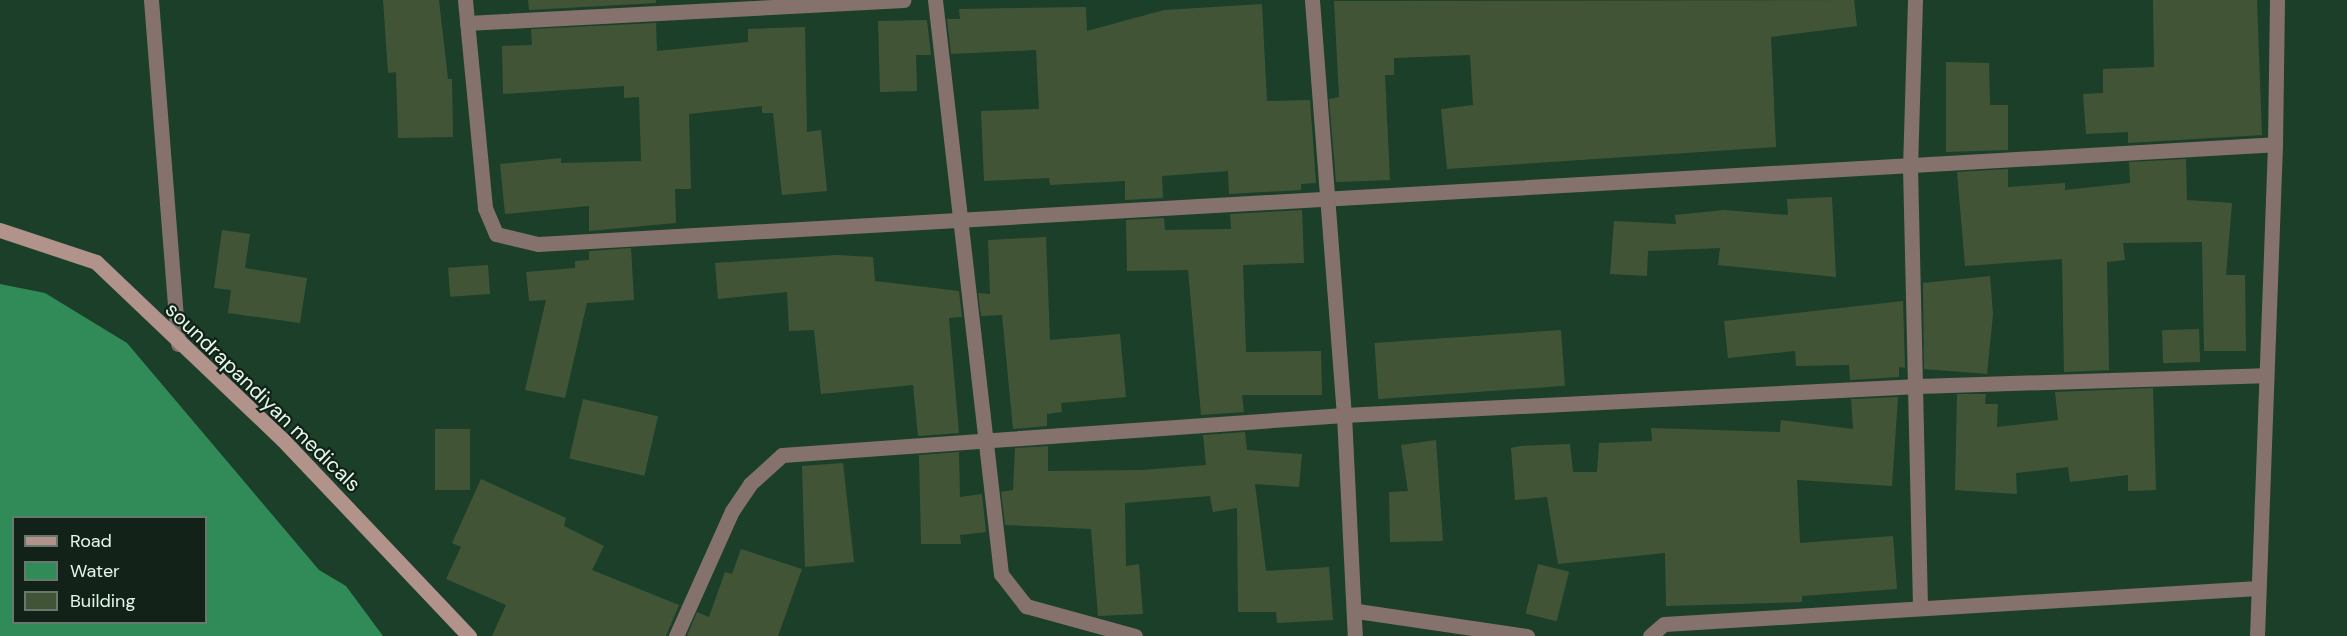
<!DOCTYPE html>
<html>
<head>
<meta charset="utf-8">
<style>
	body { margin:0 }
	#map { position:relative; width:2347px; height:636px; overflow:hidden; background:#1c3f2a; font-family:"DM Sans",sans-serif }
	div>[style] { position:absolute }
	.water>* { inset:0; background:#308b59 }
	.building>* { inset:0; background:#415536; transform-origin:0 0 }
	.minor>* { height:15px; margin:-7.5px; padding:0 7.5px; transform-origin:7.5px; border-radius:7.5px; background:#85726d }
	.tertiary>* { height:15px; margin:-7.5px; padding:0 7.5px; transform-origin:7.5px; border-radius:7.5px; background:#85726d }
	.secondary>* { height:15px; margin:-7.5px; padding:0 7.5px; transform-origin:7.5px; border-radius:7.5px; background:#b1938b }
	span { translate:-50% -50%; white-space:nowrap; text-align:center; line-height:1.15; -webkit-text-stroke:4.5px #132218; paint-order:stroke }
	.street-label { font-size:21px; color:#e4f8ea }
	.legend { position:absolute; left:12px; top:516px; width:195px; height:108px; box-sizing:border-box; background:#132218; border:2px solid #67786c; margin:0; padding:8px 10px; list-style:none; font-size:18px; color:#e4f8ea }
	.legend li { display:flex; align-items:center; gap:12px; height:30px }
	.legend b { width:30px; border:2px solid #67786c }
</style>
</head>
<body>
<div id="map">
	<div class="water">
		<div style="clip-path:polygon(evenodd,0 284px,45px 293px,127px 343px,319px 570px,346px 586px,383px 636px,0 636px,0 284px,14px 518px,206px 518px,206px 622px,14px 622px,14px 518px)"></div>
	</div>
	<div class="building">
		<div style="clip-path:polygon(383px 0,439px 0,448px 79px,452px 79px,453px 137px,398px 138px,396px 72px,388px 73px)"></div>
		<div style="clip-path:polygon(528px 0,656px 0,656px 3px,529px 10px)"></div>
		<div style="clip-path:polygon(1854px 0,1857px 26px,1771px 37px,1776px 147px,1447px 169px,1441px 109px,1473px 105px,1470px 55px,1394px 58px,1394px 75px,1385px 75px,1390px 180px,1336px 182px,1329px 99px,1339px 97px,1334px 1px)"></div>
		<div style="clip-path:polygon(2153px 0,2257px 0,2262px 135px,2128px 143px,2128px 132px,2086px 134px,2083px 94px,2103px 93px,2103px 69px,2154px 67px)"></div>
		<div style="clip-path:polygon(1262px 4px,1267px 101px,1310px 100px,1316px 183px,1301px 184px,1301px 190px,1229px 194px,1228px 171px,1162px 176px,1163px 198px,1125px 200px,1125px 181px,1050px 185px,1049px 178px,984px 181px,981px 111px,1039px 109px,1036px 50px,951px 54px,947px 19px,960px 19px,959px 9px,1086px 7px,1087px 31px,1164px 10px)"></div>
		<div style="clip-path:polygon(927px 20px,931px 55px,916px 55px,917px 91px,880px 92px,878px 21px)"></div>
		<div style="clip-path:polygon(656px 23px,657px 51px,748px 42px,748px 29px,805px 27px,807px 132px,821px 130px,827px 191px,782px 195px,773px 113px,762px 113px,762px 106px,689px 114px,691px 189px,675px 189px,676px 223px,589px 231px,589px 206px,505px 214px,500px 164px,561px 158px,561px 163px,641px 161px,639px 97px,624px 98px,624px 86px,503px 94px,502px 46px,532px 45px,531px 29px)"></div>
		<div style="clip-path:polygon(1946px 62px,1989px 63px,1990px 105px,2008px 105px,2008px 150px,1946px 152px)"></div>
		<div style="clip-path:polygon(2186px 159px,2187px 200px,2232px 203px,2226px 275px,2245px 275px,2246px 351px,2204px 351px,2202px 242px,2123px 243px,2125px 260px,2107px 262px,2109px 370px,2064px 372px,2062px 259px,1965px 266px,1957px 172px,2008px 169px,2008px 187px,2065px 183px,2065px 190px,2130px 183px,2129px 162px)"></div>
		<div style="clip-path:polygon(1832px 197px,1836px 277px,1718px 265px,1720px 248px,1648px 251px,1647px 276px,1610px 274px,1614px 221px,1676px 224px,1675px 215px,1724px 210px,1788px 215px,1787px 199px)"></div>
		<div style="clip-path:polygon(1302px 210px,1304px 263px,1243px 265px,1246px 352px,1321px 351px,1322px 395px,1242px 395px,1244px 412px,1201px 415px,1188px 270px,1127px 271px,1126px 220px,1164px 218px,1165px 230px,1231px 229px,1230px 214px)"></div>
		<div style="clip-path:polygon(222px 230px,250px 234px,245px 268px,307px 278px,300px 323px,228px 313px,231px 290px,214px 288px)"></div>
		<div style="clip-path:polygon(1046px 237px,1050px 340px,1120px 334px,1126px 397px,1061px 403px,1062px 412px,1047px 414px,1047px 426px,1013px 429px,1002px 315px,981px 316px,978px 293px,990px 294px,988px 240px)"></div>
		<div style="clip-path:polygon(631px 248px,634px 300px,587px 303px,565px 398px,525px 390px,546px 300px,529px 301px,526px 272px,575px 268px,575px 261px,589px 260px,589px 251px)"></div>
		<div style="clip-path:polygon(836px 255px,873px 257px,875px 281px,959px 291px,962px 317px,949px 318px,959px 433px,918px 436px,913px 385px,821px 394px,814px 330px,789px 331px,787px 292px,718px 299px,715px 263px)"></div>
		<div style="left:488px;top:265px;width:29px;height:40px;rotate:86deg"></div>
		<div style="clip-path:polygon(1990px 276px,1993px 314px,1987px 374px,1924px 369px,1923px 283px)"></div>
		<div style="clip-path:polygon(1903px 301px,1905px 368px,1899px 367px,1899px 377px,1850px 380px,1849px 365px,1796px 366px,1795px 351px,1728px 358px,1724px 321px)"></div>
		<div style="left:2199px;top:329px;width:33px;height:37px;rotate:88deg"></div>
		<div style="left:1561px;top:330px;width:56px;height:187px;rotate:86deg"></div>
		<div style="clip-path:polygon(2153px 388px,2156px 490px,2128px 491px,2128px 475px,2070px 482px,2068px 467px,2016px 473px,2017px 494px,1955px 490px,1957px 394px,1986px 394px,1985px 404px,1998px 404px,1997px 427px,2058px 420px,2055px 392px)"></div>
		<div style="clip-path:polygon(1898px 397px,1892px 486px,1797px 480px,1800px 543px,1893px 536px,1897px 589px,1802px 596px,1802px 602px,1666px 606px,1665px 553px,1558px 564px,1547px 497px,1515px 500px,1511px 448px,1520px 446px,1570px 444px,1573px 472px,1597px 472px,1599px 443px,1652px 441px,1651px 428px,1780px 432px,1781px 420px,1853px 429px,1851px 399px)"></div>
		<div style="left:583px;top:399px;width:77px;height:61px;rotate:13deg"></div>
		<div style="left:435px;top:429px;width:35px;height:61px"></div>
		<div style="clip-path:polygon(1245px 432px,1247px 450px,1302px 454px,1299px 487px,1255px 484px,1266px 571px,1329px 567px,1333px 620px,1277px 623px,1276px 612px,1238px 612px,1237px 508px,1213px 512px,1210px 496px,1125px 503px,1126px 566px,1139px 564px,1143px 614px,1098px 616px,1091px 529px,1005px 525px,1001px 492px,1013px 490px,1015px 448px,1048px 446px,1048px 471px,1142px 470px,1206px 465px,1203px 435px)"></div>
		<div style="clip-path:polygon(1436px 440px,1443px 541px,1390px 542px,1389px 492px,1408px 491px,1401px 445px)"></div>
		<div style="clip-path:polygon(959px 452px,960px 497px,982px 494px,986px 532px,960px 535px,961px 544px,921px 544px,919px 455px)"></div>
		<div style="clip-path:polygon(843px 463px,854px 562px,805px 567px,802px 466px)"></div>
		<div style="clip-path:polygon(481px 479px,566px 518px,564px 526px,604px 546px,592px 570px,679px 605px,666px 636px,492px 636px,506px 605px,446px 579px,461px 547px,452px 543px)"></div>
		<div style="clip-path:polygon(741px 549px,802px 569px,778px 636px,687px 636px,697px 612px,709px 617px,725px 572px,732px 574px)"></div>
		<div style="left:1538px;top:564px;width:32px;height:51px;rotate:14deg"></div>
	</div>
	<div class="minor">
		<div style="left:465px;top:0;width:209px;rotate:84.5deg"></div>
		<div style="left:485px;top:208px;width:28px;rotate:67deg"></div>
		<div style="left:496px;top:234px;width:43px;rotate:13.4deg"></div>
		<div style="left:538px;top:244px;width:1740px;rotate:-3.29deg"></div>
		<div style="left:2275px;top:144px;width:144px;rotate:-89.2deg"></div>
		<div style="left:935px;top:0;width:578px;rotate:83.44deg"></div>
		<div style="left:1001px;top:574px;width:41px;rotate:52deg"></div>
		<div style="left:1026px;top:606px;width:113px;rotate:15.4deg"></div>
		<div style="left:1312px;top:0;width:416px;rotate:85.6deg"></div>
		<div style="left:1344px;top:415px;width:221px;rotate:87.2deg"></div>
		<div style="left:1915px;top:0;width:166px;rotate:91.7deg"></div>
		<div style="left:1910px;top:166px;width:442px;rotate:88.7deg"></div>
		<div style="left:467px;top:23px;width:437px;rotate:-3deg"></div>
		<div style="left:1357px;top:611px;width:172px;rotate:8.4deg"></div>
		<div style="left:676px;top:636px;width:137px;rotate:-65.9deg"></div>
		<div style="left:732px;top:511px;width:32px;rotate:-56deg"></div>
		<div style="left:750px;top:484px;width:43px;rotate:-42.2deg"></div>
		<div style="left:782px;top:455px;width:563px;rotate:-4.07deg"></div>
		<div style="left:1344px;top:415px;width:575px;rotate:-2.89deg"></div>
		<div style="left:1918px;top:386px;width:346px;rotate:-1.8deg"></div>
		<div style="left:1650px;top:636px;width:18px;rotate:-41deg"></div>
		<div style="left:1664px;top:624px;width:595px;rotate:-3.47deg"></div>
		<div style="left:2257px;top:636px;width:492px;rotate:-87.9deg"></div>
	</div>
	<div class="tertiary">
		<div style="left:151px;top:0;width:345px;rotate:85.5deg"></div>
	</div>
	<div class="secondary">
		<div style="left:0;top:230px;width:101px;rotate:18.4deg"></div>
		<div style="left:96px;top:262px;width:257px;rotate:43.6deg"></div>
		<div style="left:282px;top:439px;width:272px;rotate:46.5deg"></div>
	</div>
	<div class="street-label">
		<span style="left:263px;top:397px;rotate:44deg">soundrapandiyan medicals</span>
	</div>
	<ul class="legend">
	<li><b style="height:8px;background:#b1938b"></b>Road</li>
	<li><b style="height:16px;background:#308b59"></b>Water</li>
	<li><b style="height:16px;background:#415536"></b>Building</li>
	</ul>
</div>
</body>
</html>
